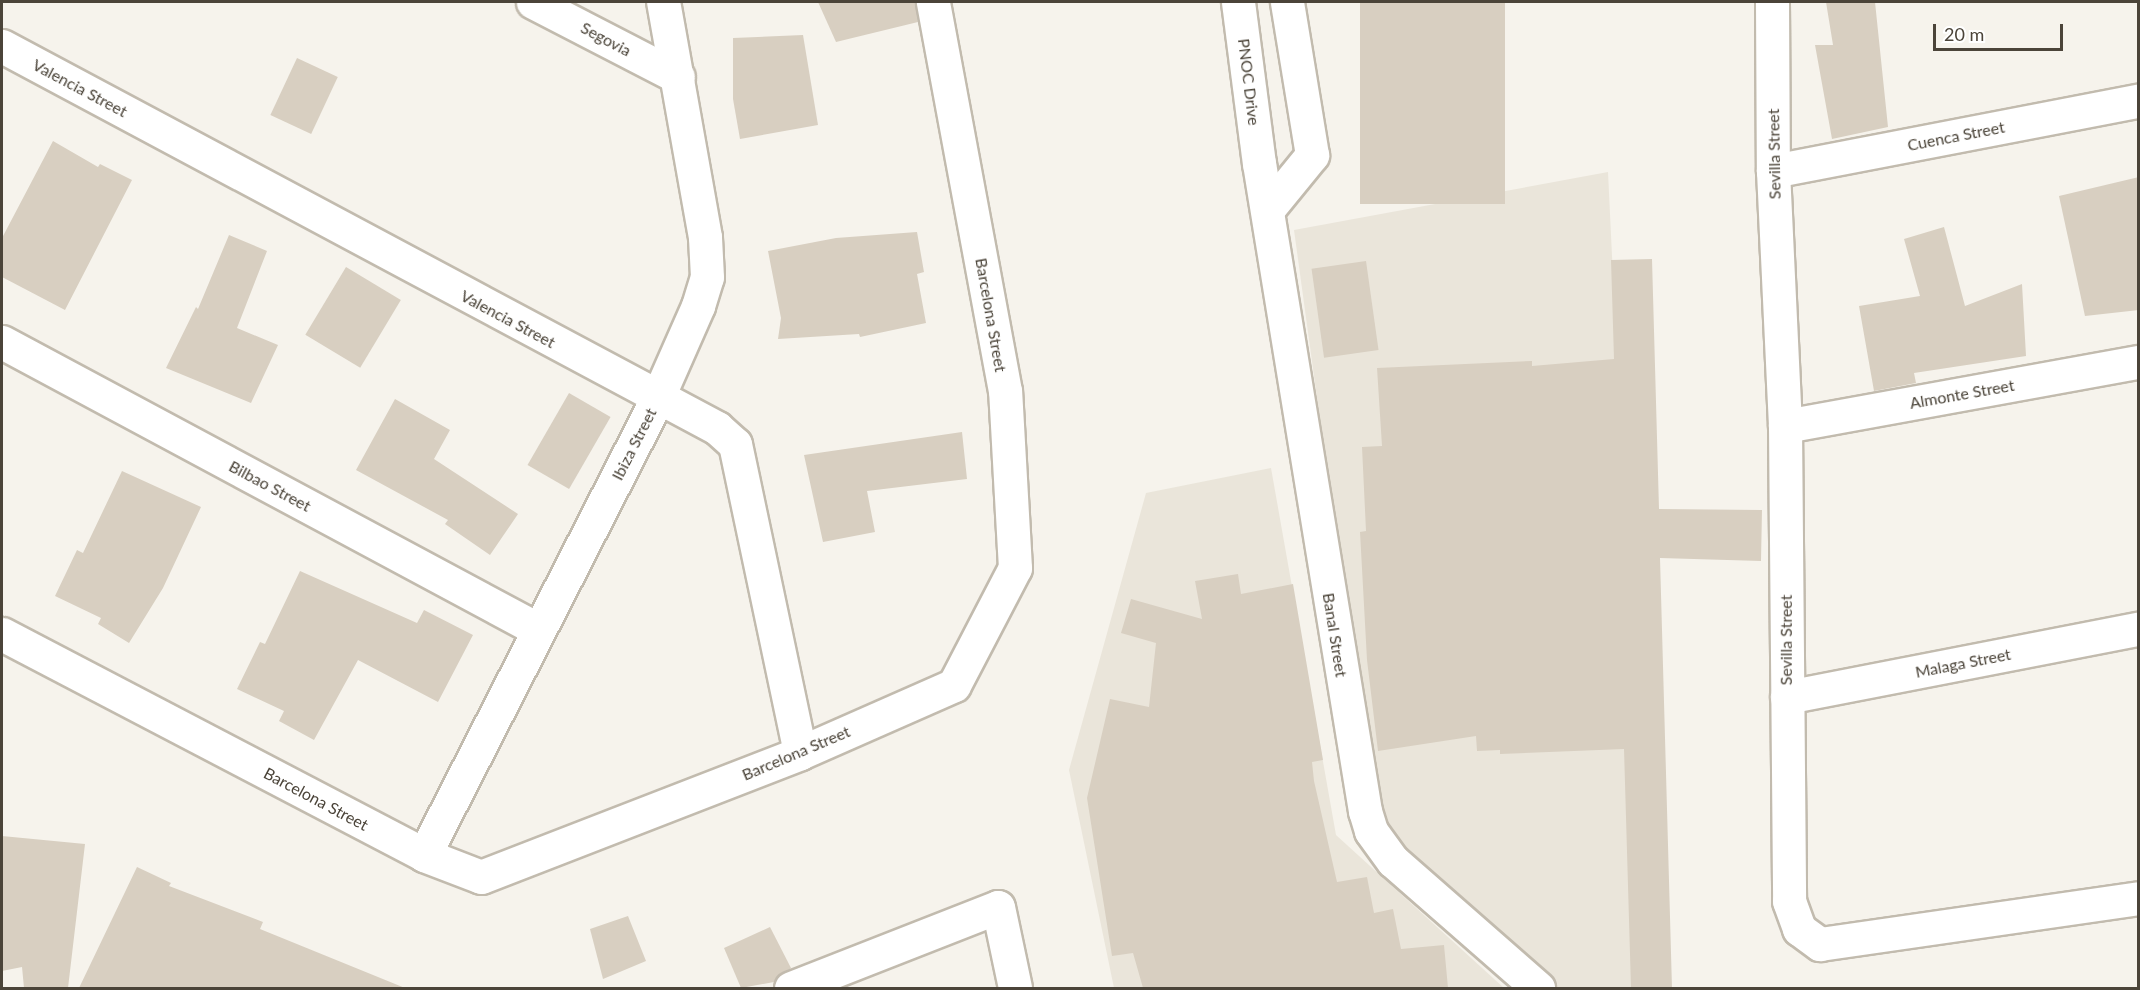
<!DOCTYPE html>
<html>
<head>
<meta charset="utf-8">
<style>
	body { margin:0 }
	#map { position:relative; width:2140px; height:990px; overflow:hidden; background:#f6f3ec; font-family:Lato,sans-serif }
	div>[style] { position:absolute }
	.residential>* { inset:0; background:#eae5da }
	.building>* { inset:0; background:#d8cfc1; transform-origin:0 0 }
	.roads { filter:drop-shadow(2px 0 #c2bbae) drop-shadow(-2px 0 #c2bbae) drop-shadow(0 2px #c2bbae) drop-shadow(0 -2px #c2bbae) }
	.minor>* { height:33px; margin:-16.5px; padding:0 16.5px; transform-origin:16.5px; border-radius:16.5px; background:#fff }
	span { translate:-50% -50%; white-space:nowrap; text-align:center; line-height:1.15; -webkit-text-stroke:4.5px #fff; paint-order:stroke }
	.street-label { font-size:16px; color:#4b4439 }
	.frame { position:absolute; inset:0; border:3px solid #4b4439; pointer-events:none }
	.scale { position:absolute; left:1933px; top:24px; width:130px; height:27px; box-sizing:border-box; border:3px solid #4b4439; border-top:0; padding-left:8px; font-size:18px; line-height:21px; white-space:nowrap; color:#4b4439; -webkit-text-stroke:4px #fff; paint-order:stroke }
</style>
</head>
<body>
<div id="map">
	<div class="residential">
		<div style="clip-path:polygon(1608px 172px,1647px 988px,1557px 988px,1375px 821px,1294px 230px)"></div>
		<div style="clip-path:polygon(1271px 468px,1336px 835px,1504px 988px,1114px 988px,1069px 770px,1146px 493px)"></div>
	</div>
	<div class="building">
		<div style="clip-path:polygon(818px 2px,915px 2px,918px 22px,836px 42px)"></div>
		<div style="left:1360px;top:2px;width:145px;height:202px"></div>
		<div style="clip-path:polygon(1826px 2px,1875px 2px,1888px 127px,1832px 139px,1815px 45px,1833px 45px)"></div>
		<div style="clip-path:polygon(803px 35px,818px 125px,740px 139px,733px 99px,733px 38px)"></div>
		<div style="left:297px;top:58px;width:45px;height:63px;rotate:25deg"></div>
		<div style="clip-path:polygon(53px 141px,98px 167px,100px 164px,132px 180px,65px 310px,2px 277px,2px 238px)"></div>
		<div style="clip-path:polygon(2139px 177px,2139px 310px,2085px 316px,2059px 196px)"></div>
		<div style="clip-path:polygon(1944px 227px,1965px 306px,2022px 284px,2026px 356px,1914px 373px,1916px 383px,1874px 391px,1859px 306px,1920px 296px,1904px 239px)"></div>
		<div style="clip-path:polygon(917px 232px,924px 272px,917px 274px,926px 323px,860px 337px,859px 334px,778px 339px,781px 318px,768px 251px,836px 238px)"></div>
		<div style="clip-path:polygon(229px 235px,267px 251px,237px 328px,278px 345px,251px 403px,166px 368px,196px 307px,198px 309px)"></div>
		<div style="clip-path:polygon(1652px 259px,1659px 509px,1762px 510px,1761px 561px,1660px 558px,1672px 988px,1631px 988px,1624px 749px,1500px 754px,1500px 750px,1477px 751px,1476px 736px,1378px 751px,1367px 660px,1360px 532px,1366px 531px,1362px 447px,1382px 446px,1377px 368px,1532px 361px,1532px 366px,1614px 359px,1611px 260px)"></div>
		<div style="left:1366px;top:261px;width:90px;height:55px;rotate:82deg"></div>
		<div style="left:346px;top:267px;width:64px;height:79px;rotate:31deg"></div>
		<div style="left:569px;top:393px;width:48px;height:83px;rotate:30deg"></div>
		<div style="clip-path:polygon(395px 399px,450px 430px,434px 459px,518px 514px,490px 555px,445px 524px,448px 520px,356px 470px)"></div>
		<div style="clip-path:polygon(962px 432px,967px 479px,867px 491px,875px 532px,823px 542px,804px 455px)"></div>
		<div style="clip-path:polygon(122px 471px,201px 507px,163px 588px,129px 643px,98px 624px,101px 618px,55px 596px,77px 550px,83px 553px)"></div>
		<div style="clip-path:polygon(300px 571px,417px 623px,424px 610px,473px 635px,438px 702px,358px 660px,314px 740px,279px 721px,284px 711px,237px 689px,260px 642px,265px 644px)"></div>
		<div style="clip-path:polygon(1238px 574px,1241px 594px,1293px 584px,1323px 760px,1312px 762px,1314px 781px,1337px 882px,1367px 877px,1374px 913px,1393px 909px,1401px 949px,1444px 945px,1448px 988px,1143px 988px,1133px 953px,1112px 956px,1087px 798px,1110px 699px,1149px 707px,1156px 643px,1121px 633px,1131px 599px,1202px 619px,1195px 581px)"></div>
		<div style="clip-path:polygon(2px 836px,85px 844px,68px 988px,24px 988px,22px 967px,2px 971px)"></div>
		<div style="clip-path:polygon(137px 867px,171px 883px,169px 886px,263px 922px,260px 929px,405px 988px,79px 988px)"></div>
		<div style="clip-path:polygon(628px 916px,646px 961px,603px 979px,590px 929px)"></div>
		<div style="clip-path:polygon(770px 927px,791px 968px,774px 982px,741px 988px,724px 948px)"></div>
	</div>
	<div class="roads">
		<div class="minor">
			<div style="left:533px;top:2px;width:163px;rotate:27.3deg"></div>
			<div style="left:1238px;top:2px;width:162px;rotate:82.6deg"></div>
			<div style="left:1259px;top:163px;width:657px;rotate:80.71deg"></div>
			<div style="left:1365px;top:811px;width:21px;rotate:73deg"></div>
			<div style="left:1371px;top:831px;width:37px;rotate:54deg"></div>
			<div style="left:1393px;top:861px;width:193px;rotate:41.2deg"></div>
			<div style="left:1772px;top:2px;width:169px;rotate:89.7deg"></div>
			<div style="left:1773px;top:171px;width:255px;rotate:87.3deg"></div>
			<div style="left:1785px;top:426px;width:475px;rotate:89.5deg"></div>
			<div style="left:1789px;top:901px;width:30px;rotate:70deg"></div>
			<div style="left:1799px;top:929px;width:26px;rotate:36deg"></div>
			<div style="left:1820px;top:944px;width:321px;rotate:-8.2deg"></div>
			<div style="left:2px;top:46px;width:811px;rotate:28.11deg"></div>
			<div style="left:717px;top:428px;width:24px;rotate:42deg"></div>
			<div style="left:735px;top:444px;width:316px;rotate:78.1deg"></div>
			<div style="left:1773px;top:171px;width:372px;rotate:-10.9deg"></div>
			<div style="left:1268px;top:209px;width:70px;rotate:-50.8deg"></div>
			<div style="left:1312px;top:155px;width:155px;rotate:-99.3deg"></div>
			<div style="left:2px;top:342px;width:609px;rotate:28.21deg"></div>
			<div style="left:1785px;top:426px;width:359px;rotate:-10.3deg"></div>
			<div style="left:2px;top:634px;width:476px;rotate:27.6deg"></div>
			<div style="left:424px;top:855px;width:61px;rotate:21.1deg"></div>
			<div style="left:481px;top:877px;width:342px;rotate:-21.2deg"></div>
			<div style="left:800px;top:753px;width:168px;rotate:-23.8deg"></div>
			<div style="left:954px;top:685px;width:132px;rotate:-62.5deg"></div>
			<div style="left:1015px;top:568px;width:177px;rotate:-93.2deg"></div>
			<div style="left:1005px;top:391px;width:396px;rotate:-100.5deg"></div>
			<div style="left:1787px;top:697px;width:358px;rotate:-11deg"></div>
			<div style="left:424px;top:855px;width:512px;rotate:-62.93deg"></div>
			<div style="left:657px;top:399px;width:102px;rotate:-66.2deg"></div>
			<div style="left:698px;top:306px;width:30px;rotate:-73deg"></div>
			<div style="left:707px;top:277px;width:40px;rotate:-92.9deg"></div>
			<div style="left:705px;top:237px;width:239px;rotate:-100.1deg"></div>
			<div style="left:791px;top:988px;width:222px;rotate:-21.4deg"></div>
			<div style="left:998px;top:907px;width:83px;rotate:78.1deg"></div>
		</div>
	</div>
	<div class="street-label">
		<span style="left:606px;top:39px;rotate:28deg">Segovia</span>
		<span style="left:1249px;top:82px;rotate:83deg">PNOC Drive</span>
		<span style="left:80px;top:88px;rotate:28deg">Valencia Street</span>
		<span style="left:1956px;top:136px;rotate:-11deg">Cuenca Street</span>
		<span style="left:1774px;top:154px;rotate:-91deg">Sevilla Street</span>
		<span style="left:991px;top:315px;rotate:80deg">Barcelona Street</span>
		<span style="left:508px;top:319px;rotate:28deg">Valencia Street</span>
		<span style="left:1962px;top:394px;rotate:-10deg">Almonte Street</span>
		<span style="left:634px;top:444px;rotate:-63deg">Ibiza Street</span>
		<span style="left:270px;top:486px;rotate:28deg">Bilbao Street</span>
		<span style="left:1335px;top:635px;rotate:81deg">Banal Street</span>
		<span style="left:1786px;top:640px;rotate:-90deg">Sevilla Street</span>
		<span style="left:1963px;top:663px;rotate:-11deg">Malaga Street</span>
		<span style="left:796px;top:753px;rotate:-23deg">Barcelona Street</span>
		<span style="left:316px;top:799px;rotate:28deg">Barcelona Street</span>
	</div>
	<div class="frame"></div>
	<div class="scale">20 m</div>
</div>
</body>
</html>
